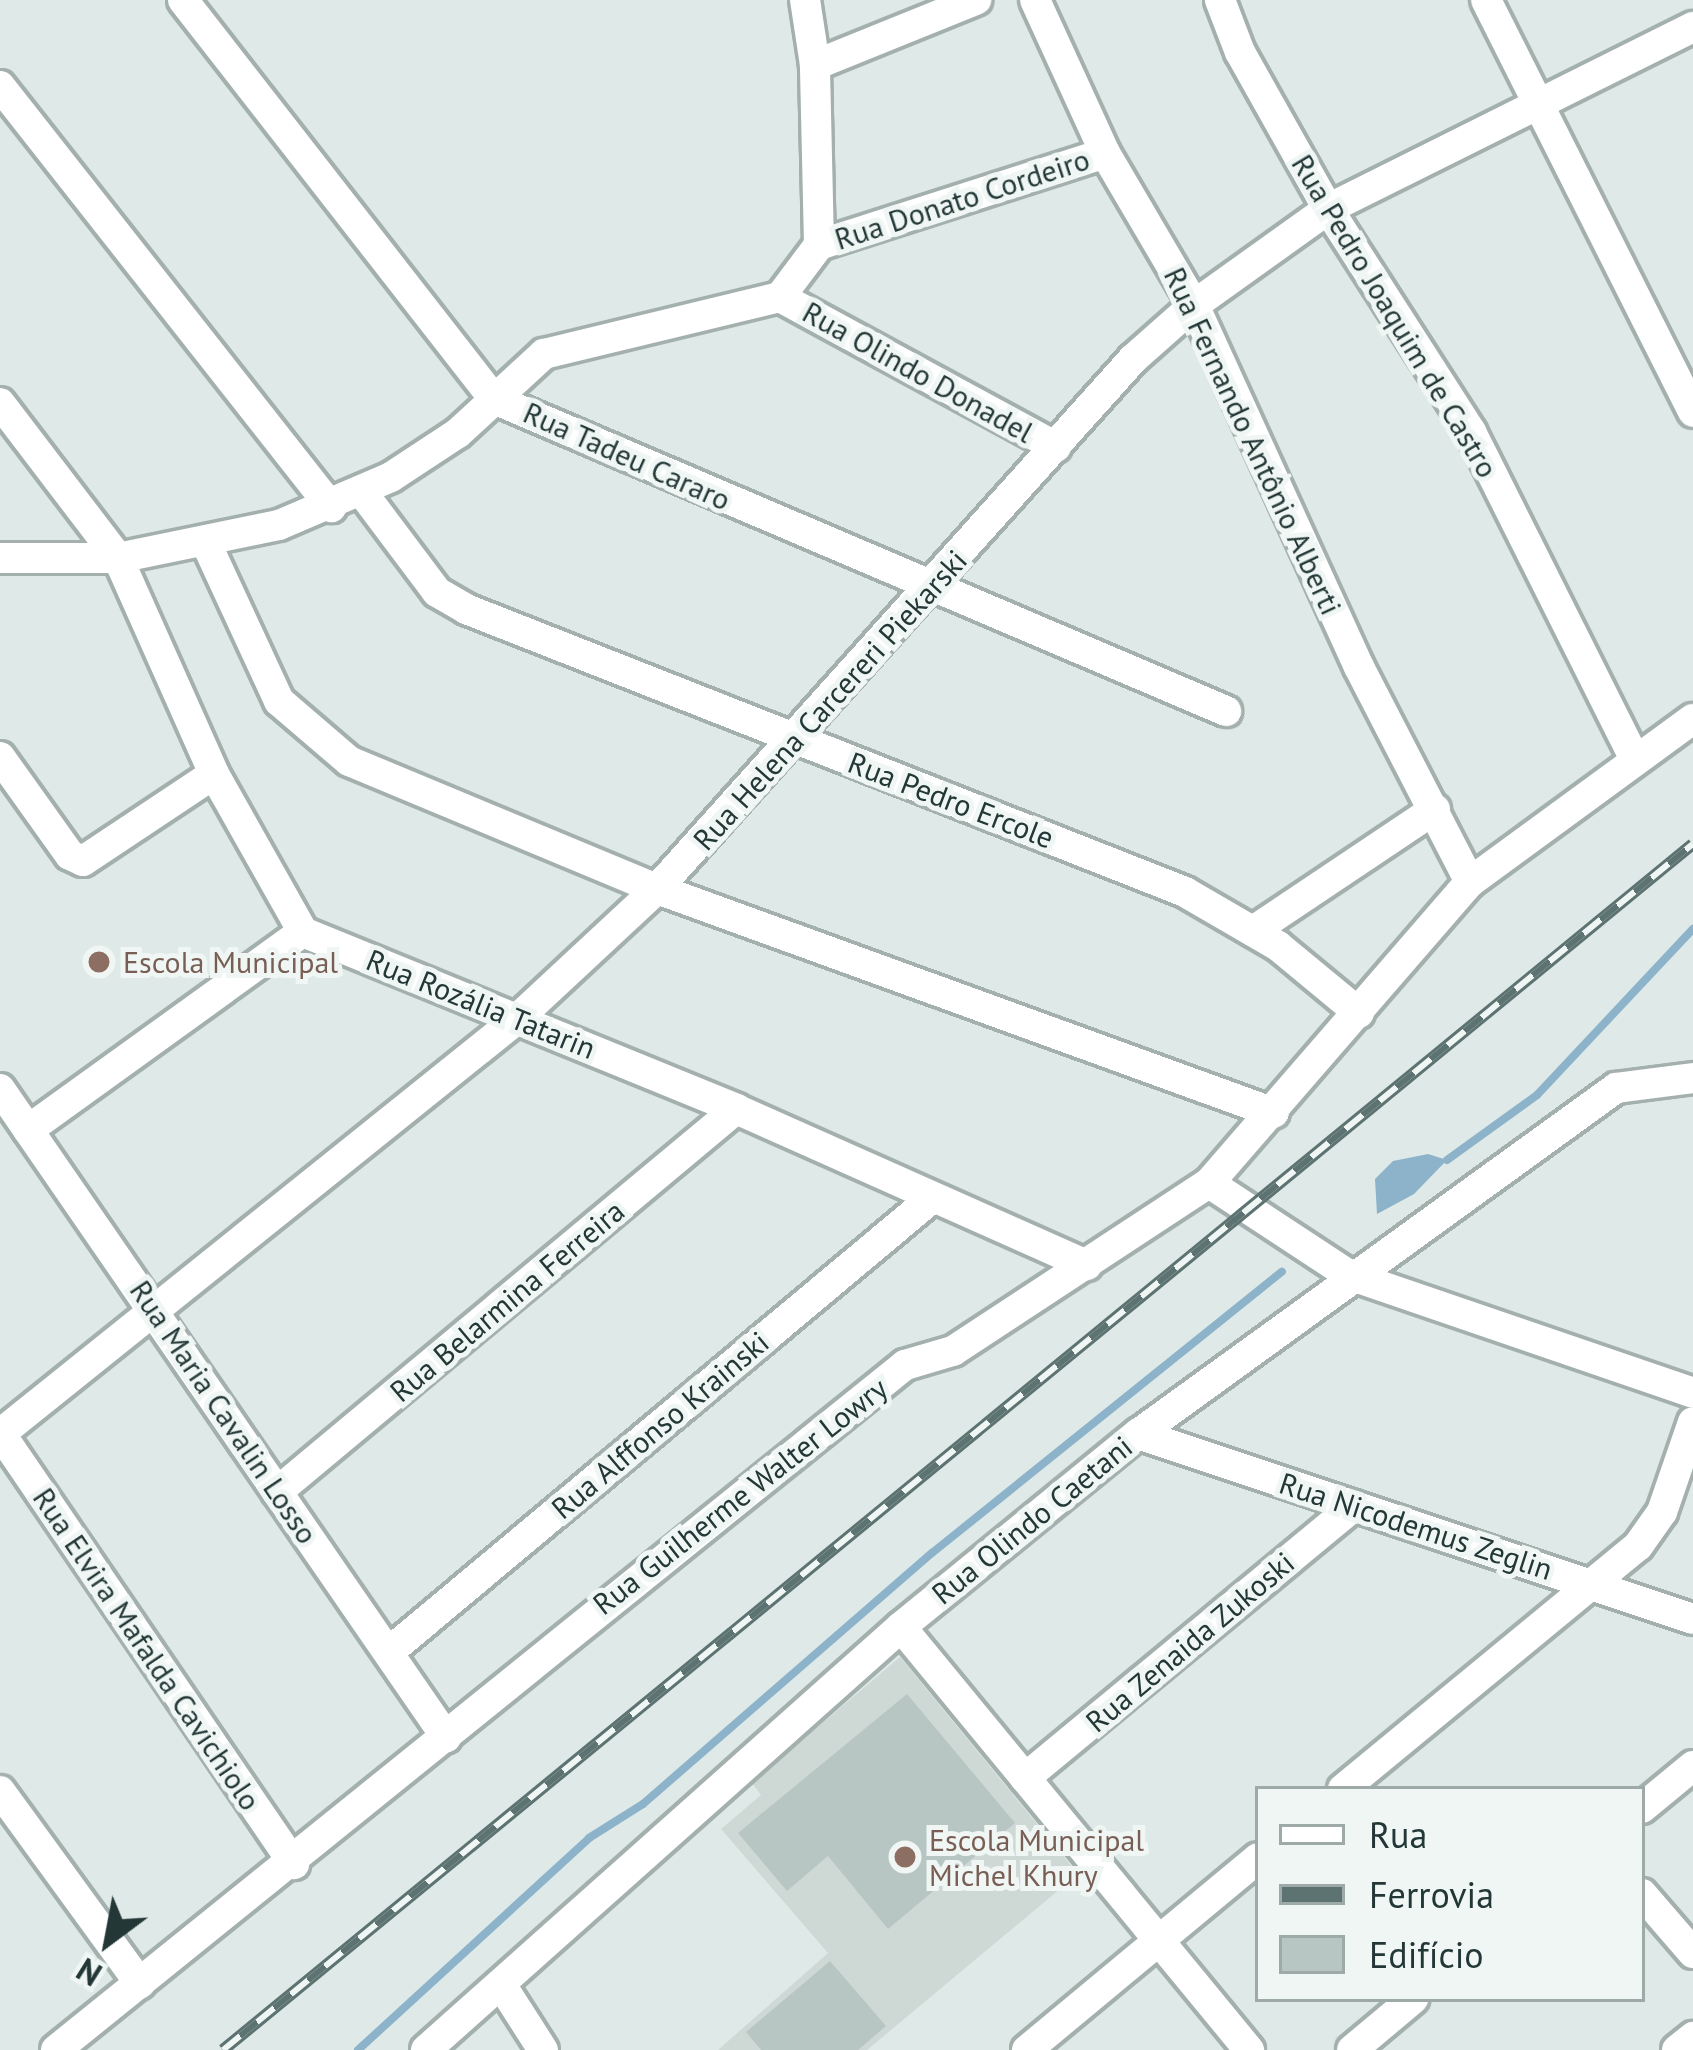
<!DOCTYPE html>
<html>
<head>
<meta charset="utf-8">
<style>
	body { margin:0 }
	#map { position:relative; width:1693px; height:2050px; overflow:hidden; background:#dfe9e7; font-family:"PT Sans",sans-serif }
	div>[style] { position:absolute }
	.built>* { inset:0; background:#ced9d6 }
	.water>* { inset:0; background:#8cb3ca }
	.stream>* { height:8px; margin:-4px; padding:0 4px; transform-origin:4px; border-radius:4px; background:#8cb3ca }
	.building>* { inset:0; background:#b8c6c3 }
	.roads { filter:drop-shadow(3px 0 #a3b0ae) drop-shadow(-3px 0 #a3b0ae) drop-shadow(0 3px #a3b0ae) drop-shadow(0 -3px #a3b0ae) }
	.street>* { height:30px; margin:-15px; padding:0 15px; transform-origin:15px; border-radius:15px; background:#fff }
	.rail>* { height:12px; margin-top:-6px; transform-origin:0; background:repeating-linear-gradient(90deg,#eff6f4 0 22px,#5c7372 0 44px); box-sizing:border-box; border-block:3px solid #5c7372 }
	.dots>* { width:33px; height:33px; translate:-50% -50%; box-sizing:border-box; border:6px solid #eff6f4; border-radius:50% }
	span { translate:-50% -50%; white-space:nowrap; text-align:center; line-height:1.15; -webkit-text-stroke:10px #eff6f4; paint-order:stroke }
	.street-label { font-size:30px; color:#223736 }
	.education-label { font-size:30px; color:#785e54 }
	.left { translate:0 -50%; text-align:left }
	.legend { position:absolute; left:1255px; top:1786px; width:390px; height:216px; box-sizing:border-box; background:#eff6f4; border:3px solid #9daaa8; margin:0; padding:15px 21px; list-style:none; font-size:36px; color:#223736 }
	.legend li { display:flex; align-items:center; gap:24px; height:60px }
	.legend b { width:60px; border:3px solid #9daaa8 }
	.north { position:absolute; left:48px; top:1882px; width:120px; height:120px; -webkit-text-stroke:9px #eff6f4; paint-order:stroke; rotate:212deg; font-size:33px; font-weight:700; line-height:48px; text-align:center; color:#223736 }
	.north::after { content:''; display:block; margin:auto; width:42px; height:54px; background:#223736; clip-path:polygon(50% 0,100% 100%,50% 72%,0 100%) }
</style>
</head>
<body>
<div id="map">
	<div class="built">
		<div style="clip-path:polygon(900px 1657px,1078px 1874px,867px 2050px,718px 2050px,828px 1953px,721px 1829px,761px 1795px,752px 1783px)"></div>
	</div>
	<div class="water">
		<div style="clip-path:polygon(1428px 1154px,1447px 1160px,1414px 1194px,1377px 1214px,1375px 1179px,1393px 1161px)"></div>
	</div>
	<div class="stream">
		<div style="left:1447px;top:1160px;width:111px;rotate:-35.8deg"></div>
		<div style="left:1537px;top:1095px;width:228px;rotate:-46.8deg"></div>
		<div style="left:358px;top:2050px;width:314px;rotate:-42.5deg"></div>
		<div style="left:589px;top:1838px;width:64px;rotate:-32.2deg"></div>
		<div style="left:643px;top:1804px;width:383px;rotate:-41deg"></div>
		<div style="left:932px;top:1553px;width:449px;rotate:-38.8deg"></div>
	</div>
	<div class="building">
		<div style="clip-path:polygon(907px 1694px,1015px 1823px,888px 1929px,828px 1856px,787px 1891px,738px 1833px)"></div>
		<div style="clip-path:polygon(830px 1961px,886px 2026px,858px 2050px,761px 2050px,746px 2032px)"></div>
	</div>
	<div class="roads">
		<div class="street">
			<div style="left:183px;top:0;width:506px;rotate:52.07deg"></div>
			<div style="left:494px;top:399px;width:796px;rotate:23.09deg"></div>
			<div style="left:1035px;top:0;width:168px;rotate:65.4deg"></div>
			<div style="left:1105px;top:153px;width:176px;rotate:59.6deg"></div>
			<div style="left:1194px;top:305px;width:398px;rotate:65.5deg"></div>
			<div style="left:1359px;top:667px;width:242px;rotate:62.7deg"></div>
			<div style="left:1220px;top:0;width:56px;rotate:69deg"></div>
			<div style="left:1240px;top:52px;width:180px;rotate:60.7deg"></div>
			<div style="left:1328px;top:209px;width:265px;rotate:57.3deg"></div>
			<div style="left:1471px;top:432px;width:367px;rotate:63.4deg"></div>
			<div style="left:1486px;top:0;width:461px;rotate:63.3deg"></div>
			<div style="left:815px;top:65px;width:174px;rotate:-22deg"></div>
			<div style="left:0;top:86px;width:536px;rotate:51.82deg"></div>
			<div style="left:819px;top:245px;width:300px;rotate:-17.8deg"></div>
			<div style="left:780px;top:297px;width:314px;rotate:28.5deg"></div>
			<div style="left:0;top:403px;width:195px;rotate:52.7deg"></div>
			<div style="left:118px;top:558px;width:236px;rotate:66deg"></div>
			<div style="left:214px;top:774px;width:181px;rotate:60.6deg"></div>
			<div style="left:303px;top:932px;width:468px;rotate:22.2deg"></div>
			<div style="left:736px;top:1109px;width:384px;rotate:24deg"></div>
			<div style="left:362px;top:492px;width:125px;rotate:53.1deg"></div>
			<div style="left:437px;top:592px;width:34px;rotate:30deg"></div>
			<div style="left:466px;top:609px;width:773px;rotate:21.48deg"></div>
			<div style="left:1185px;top:892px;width:108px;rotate:30.1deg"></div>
			<div style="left:1278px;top:946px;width:105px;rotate:39.6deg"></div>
			<div style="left:207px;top:545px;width:172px;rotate:65.2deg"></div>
			<div style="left:279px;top:701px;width:92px;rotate:40.6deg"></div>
			<div style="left:349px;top:761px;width:334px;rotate:22.6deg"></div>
			<div style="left:657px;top:889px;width:656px;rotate:19.95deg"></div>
			<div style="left:0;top:558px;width:118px"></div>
			<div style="left:118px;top:558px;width:164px;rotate:-11.6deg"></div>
			<div style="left:279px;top:525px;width:122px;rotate:-23.2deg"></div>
			<div style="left:391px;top:477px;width:80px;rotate:-33.3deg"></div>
			<div style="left:458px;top:433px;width:117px;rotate:-42.6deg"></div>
			<div style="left:544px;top:354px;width:243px;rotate:-13.6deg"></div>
			<div style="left:780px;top:297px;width:65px;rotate:-53.1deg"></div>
			<div style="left:819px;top:245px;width:180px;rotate:-91.3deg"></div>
			<div style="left:815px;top:65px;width:66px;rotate:-98.7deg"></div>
			<div style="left:0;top:757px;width:120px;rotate:54.5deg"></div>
			<div style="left:70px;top:855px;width:14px;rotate:25deg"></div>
			<div style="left:83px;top:861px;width:157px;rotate:-33.6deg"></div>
			<div style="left:1253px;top:931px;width:219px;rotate:-33.8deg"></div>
			<div style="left:0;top:1089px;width:787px;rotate:55.46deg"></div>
			<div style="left:28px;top:1130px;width:339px;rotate:-35.8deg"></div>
			<div style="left:1209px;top:1183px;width:168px;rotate:33.3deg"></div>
			<div style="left:1349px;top:1275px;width:364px;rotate:18.9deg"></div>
			<div style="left:0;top:1433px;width:522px;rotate:55.7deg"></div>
			<div style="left:0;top:1434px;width:663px;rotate:-38.75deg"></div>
			<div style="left:517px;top:1019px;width:191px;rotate:-42.9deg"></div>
			<div style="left:657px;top:889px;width:712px;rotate:-48.07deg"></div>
			<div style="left:1133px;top:359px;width:81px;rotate:-41.5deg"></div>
			<div style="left:1194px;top:305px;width:165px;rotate:-35.6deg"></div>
			<div style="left:1328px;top:209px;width:408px;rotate:-26.5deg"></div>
			<div style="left:1138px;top:1434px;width:585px;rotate:18.43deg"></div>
			<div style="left:277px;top:1492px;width:598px;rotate:-39.84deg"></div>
			<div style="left:901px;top:1627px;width:548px;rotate:50.56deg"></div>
			<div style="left:389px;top:1652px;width:708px;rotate:-39.9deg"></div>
			<div style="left:1025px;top:1778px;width:427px;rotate:-39.6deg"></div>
			<div style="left:1343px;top:1789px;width:382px;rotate:-39.5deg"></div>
			<div style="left:1638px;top:1546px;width:42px;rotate:-54.8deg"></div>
			<div style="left:1662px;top:1512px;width:95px;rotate:-71deg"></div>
			<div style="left:0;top:1791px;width:238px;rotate:54deg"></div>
			<div style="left:1642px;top:1808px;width:66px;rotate:-39.5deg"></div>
			<div style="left:1642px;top:1894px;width:78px;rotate:49.2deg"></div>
			<div style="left:502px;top:1986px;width:76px;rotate:57.4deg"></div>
			<div style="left:56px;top:2050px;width:1091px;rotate:-38.9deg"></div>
			<div style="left:905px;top:1365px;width:50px;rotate:-16.3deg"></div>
			<div style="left:953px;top:1351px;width:306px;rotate:-33.3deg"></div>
			<div style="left:1209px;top:1183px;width:398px;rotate:-49.1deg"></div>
			<div style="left:1470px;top:882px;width:276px;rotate:-36.2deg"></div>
			<div style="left:426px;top:2050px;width:636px;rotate:-41.69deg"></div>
			<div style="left:901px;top:1627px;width:306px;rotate:-39.2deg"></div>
			<div style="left:1138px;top:1434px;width:590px;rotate:-35.9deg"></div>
			<div style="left:1616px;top:1088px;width:78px;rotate:-7.4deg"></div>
			<div style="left:1027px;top:2050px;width:300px;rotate:-39.7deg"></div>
			<div style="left:1352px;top:2050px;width:80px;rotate:-39.9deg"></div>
			<div style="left:1677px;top:2050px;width:21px;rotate:-39deg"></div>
		</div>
	</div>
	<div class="rail">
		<div style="left:223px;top:2050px;width:1901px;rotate:-39.37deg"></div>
	</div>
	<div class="dots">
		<div style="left:99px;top:962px;background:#8d6e63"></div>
		<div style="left:905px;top:1857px;background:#8d6e63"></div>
	</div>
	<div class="street-label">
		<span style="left:962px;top:199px;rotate:-18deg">Rua Donato Cordeiro</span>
		<span style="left:1395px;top:316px;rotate:59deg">Rua Pedro Joaquim de Castro</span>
		<span style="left:918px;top:372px;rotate:29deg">Rua Olindo Donadel</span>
		<span style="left:1253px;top:441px;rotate:65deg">Rua Fernando Antônio Alberti</span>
		<span style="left:627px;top:456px;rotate:24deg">Rua Tadeu Cararo</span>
		<span style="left:830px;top:700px;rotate:-48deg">Rua Helena Carcereri Piekarski</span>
		<span style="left:951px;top:800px;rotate:21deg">Rua Pedro Ercole</span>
		<span style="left:481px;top:1004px;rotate:22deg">Rua Rozália Tatarin</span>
		<span style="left:507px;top:1301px;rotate:-40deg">Rua Belarmina Ferreira</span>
		<span style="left:224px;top:1412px;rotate:56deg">Rua Maria Cavalin Losso</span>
		<span style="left:660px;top:1425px;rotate:-40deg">Rua Alffonso Krainski</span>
		<span style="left:740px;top:1496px;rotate:-38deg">Rua Guilherme Walter Lowry</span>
		<span style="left:1032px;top:1520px;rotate:-39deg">Rua Olindo Caetani</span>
		<span style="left:1416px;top:1526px;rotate:18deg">Rua Nicodemus Zeglin</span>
		<span style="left:1190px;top:1642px;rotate:-40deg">Rua Zenaida Zukoski</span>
		<span style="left:147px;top:1649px;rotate:56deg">Rua Elvira Mafalda Cavichiolo</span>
	</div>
	<div class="education-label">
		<span class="left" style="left:123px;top:962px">Escola Municipal</span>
		<span class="left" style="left:929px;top:1857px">Escola Municipal<br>Michel Khury</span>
	</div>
	<ul class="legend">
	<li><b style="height:15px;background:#fff"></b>Rua</li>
	<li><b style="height:15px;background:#5c7372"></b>Ferrovia</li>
	<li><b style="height:33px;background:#b8c6c3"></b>Edifício</li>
	</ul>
	<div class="north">N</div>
</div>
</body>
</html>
